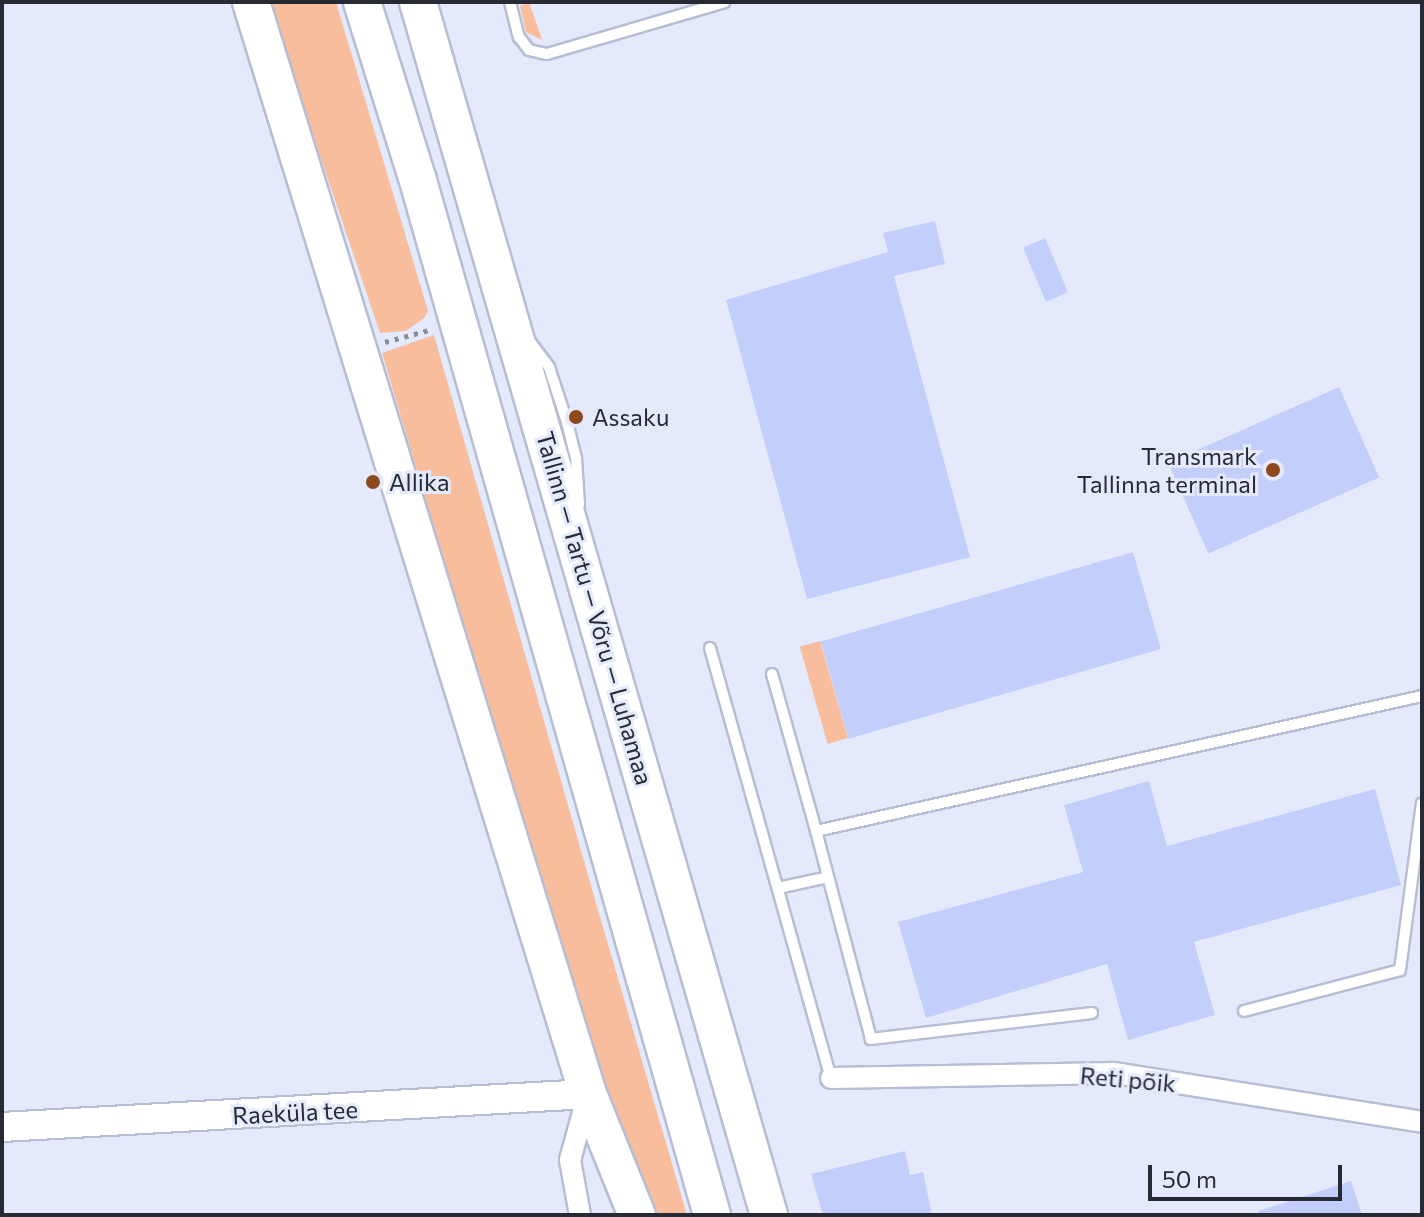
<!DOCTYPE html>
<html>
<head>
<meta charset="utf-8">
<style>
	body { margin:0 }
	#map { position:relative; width:1424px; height:1217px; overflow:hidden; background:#e4eafc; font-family:Commissioner,sans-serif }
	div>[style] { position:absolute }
	.green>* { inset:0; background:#f7bd9c; transform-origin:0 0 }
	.building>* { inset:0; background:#c3cffa; transform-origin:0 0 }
	.path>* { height:5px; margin-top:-2.5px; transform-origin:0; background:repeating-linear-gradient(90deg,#898d9b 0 4px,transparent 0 10px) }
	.roads { filter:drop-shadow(2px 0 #b7bdd3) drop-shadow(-2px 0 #b7bdd3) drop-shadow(0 2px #b7bdd3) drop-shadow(0 -2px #b7bdd3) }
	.lane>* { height:10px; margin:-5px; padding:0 5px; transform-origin:5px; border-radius:5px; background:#fff }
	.street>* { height:20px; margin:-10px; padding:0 10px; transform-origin:10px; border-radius:10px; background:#fff }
	.secondary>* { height:28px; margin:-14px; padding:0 14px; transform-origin:14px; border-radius:14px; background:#fff }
	.highway>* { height:36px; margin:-18px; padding:0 18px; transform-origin:18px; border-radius:18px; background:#fff }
	.dots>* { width:22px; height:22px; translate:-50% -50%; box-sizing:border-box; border:4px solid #e4eafc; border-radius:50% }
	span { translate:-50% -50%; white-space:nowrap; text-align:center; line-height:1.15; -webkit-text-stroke:6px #e4eafc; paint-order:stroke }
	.poi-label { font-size:24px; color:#282a33 }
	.left { translate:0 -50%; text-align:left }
	.right { translate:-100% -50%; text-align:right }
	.street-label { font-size:24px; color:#282a33 }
	.frame { position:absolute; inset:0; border:4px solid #282a33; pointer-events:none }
	.scale { position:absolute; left:1148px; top:1165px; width:194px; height:36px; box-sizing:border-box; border:4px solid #282a33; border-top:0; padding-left:10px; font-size:24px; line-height:28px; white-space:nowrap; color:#282a33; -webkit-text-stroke:6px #e4eafc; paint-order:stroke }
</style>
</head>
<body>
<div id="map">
	<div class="green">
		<div style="clip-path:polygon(268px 2px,336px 2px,428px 311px,424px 318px,406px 331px,380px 333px)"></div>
		<div style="clip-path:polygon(529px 2px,542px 40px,526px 32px,520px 6px)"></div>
		<div style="clip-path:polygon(434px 335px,596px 903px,687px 1215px,652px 1215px,638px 1182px,531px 853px,382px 353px)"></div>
		<div style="left:820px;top:641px;width:101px;height:21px;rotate:74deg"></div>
	</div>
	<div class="building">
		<div style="clip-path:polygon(935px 221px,945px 264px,894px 276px,970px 557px,807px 599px,726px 300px,888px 252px,883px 233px)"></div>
		<div style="left:1045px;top:238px;width:59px;height:24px;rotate:67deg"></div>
		<div style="left:1339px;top:387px;width:99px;height:187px;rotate:66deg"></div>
		<div style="left:1133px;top:552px;width:101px;height:325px;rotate:74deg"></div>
		<div style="clip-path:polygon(1149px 781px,1167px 846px,1375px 789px,1401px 885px,1194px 942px,1215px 1015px,1128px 1040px,1107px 964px,926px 1018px,898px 922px,1083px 872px,1064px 805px)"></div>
		<div style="clip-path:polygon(905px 1151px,910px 1175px,923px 1172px,932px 1215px,823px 1215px,811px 1174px)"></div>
		<div style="clip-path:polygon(1351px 1181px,1362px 1215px,1259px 1215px,1258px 1211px)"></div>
	</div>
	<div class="path">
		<div style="left:385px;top:342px;width:46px;rotate:-15.3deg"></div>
	</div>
	<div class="roads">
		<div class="lane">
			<div style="left:510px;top:2px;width:36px;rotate:76deg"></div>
			<div style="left:519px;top:37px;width:16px;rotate:52deg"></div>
			<div style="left:529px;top:50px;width:18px;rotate:13deg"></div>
			<div style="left:547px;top:54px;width:185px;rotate:-16.3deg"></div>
			<div style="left:531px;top:343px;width:30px;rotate:53deg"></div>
			<div style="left:549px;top:367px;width:58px;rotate:71.9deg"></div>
			<div style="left:567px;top:422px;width:37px;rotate:76deg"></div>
			<div style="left:576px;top:458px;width:47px;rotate:86.3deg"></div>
			<div style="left:710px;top:648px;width:447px;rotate:74.3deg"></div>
			<div style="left:772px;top:674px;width:163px;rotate:74.3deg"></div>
			<div style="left:778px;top:888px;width:51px;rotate:-12.4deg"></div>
			<div style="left:1244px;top:1011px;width:161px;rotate:-14.7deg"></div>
			<div style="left:1400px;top:970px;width:168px;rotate:-82.5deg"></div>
			<div style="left:1092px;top:1013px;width:223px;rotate:173.3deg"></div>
			<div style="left:871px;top:1039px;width:215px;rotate:-104.8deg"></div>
			<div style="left:816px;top:831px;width:621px;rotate:-12.56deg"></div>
		</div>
		<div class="street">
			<div style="left:831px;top:1078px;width:283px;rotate:-1deg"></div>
			<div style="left:1114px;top:1073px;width:312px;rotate:9deg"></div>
			<div style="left:580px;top:1215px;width:56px;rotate:-100.3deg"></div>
			<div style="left:570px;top:1160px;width:64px;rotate:-74.7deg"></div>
		</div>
		<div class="secondary">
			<div style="left:2px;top:1127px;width:587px;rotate:-3.22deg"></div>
		</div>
		<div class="highway">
			<div style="left:251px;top:2px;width:1143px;rotate:72.85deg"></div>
			<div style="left:588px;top:1094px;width:131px;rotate:68deg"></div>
			<div style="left:362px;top:2px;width:183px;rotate:72.6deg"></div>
			<div style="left:417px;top:177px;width:1079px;rotate:74.13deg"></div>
			<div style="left:418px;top:2px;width:1263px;rotate:73.86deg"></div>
		</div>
	</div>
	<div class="dots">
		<div style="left:576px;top:417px;background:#8e4a1d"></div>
		<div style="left:1273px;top:470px;background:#8e4a1d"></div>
		<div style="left:373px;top:482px;background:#8e4a1d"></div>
	</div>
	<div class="poi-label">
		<span class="left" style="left:592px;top:417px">Assaku</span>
		<span class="right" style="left:1257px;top:470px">Transmark<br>Tallinna terminal</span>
		<span class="left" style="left:389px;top:482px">Allika</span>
	</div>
	<div class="street-label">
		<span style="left:595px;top:608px;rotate:74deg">Tallinn — Tartu — Võru — Luhamaa</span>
		<span style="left:1128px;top:1079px;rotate:5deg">Reti põik</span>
		<span style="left:295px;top:1112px;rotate:-3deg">Raeküla tee</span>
	</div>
	<div class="frame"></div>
	<div class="scale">50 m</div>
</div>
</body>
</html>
